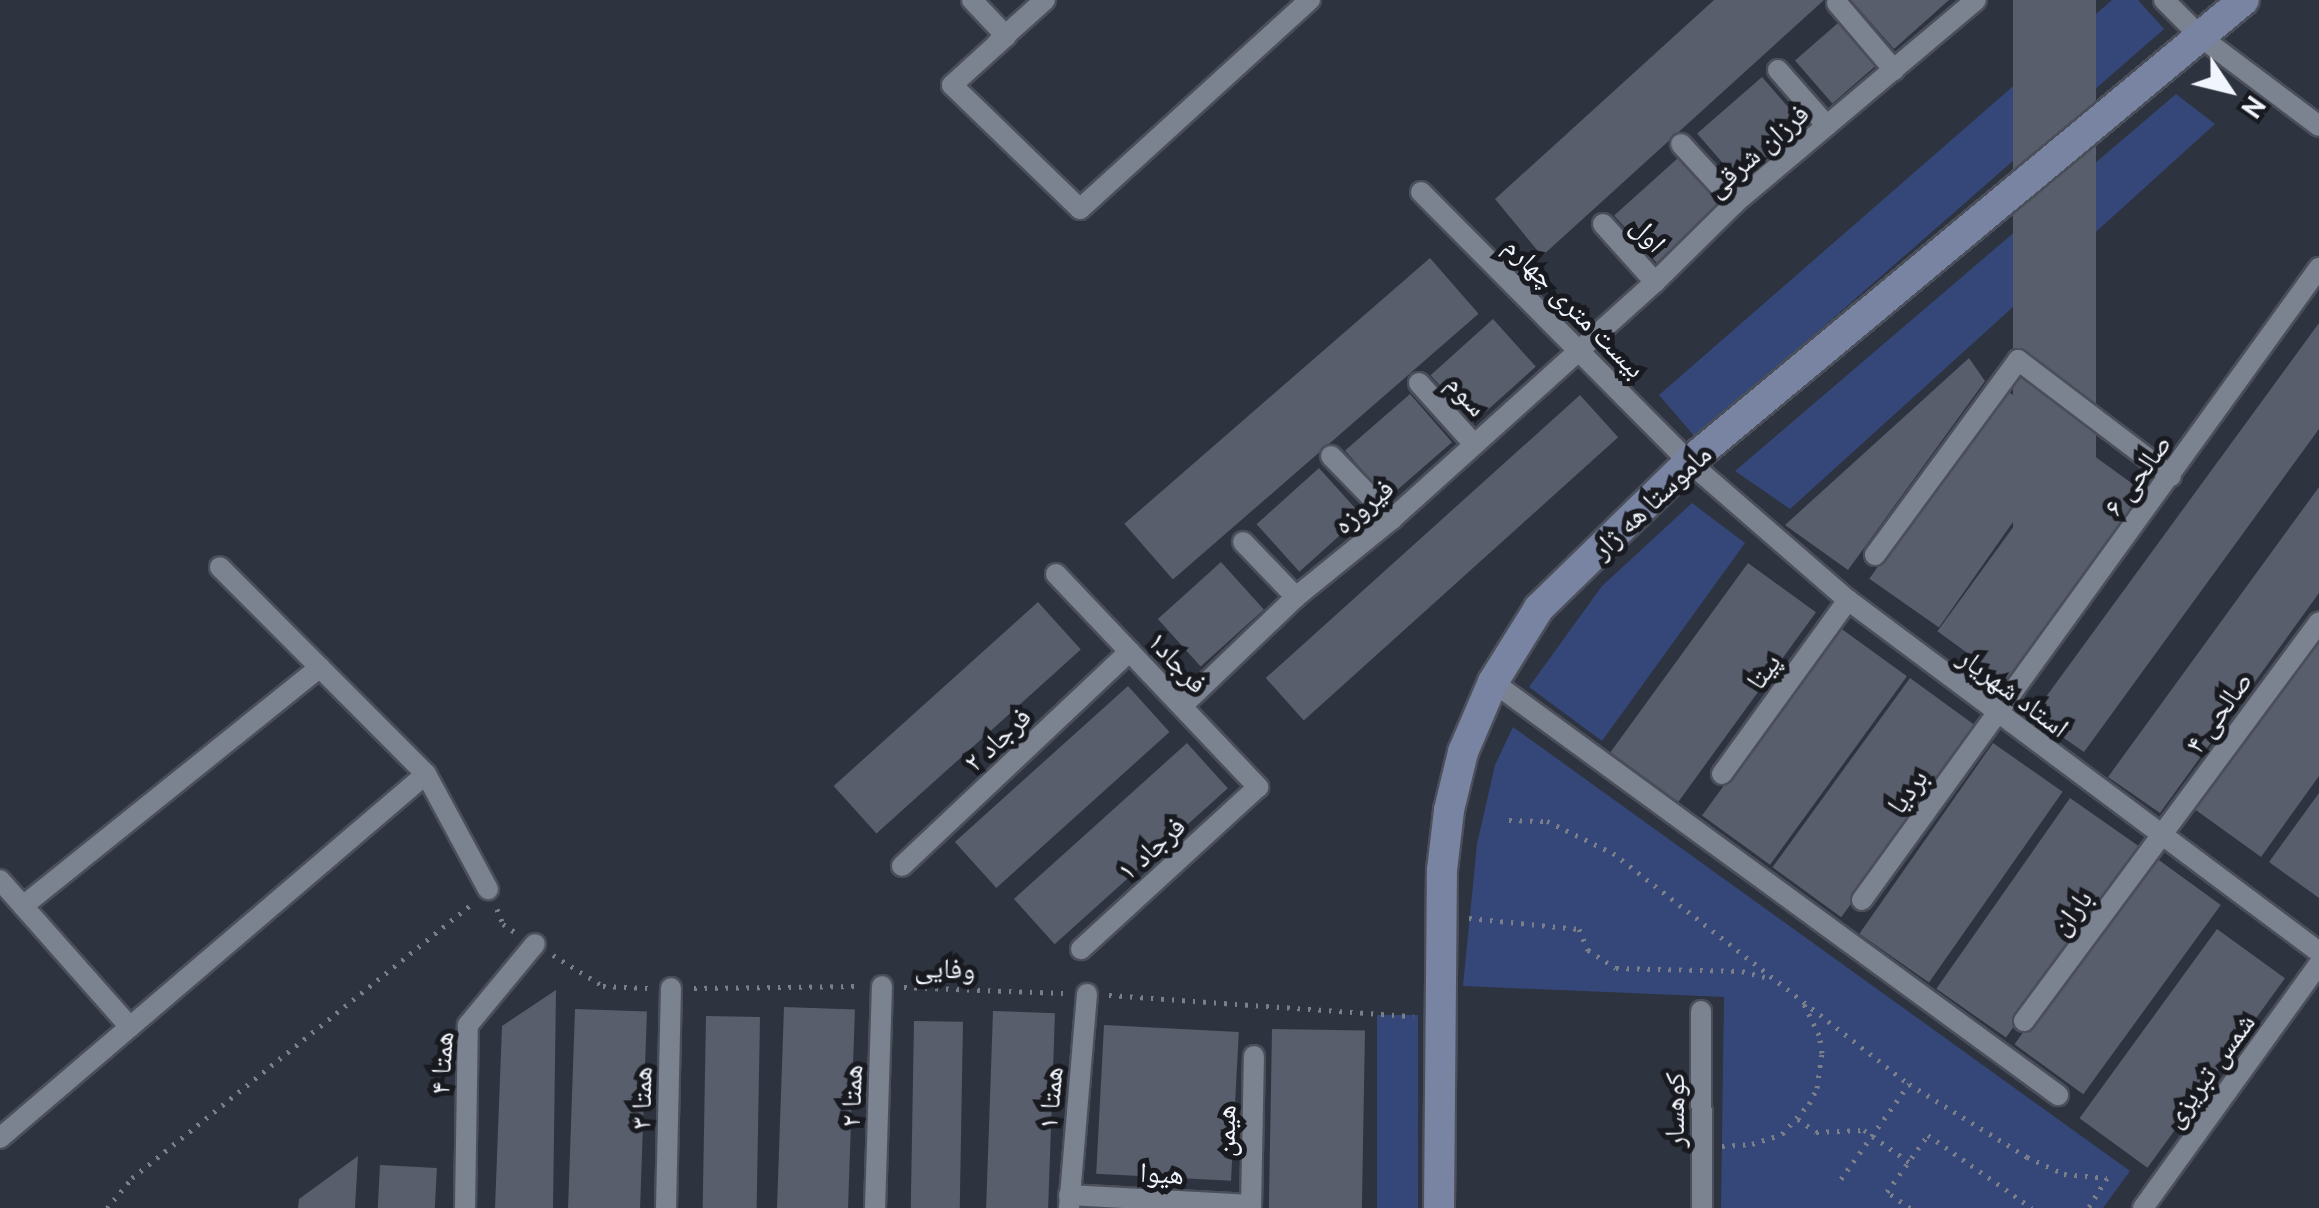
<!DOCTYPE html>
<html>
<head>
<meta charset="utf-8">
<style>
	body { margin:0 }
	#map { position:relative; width:2319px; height:1208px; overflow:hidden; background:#2d333f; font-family:"PT Sans","Noto Naskh Arabic",sans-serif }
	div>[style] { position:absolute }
	.green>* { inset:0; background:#354778; transform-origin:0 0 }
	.building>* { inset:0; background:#585e6c; transform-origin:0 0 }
	.path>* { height:5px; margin-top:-2.5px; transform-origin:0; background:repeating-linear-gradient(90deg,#7a7f89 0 2.5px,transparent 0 10.5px) }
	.roads { filter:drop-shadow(2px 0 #4b4f5a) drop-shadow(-2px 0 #4b4f5a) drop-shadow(0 2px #4b4f5a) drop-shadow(0 -2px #4b4f5a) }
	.minor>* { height:20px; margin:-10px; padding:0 10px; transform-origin:10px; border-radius:10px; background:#7b8290 }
	.secondary>* { height:30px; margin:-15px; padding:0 15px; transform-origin:15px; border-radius:15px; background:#7884a2 }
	span { translate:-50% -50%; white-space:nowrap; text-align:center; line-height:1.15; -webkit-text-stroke:10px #181a20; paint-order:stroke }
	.street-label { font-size:28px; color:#f1f5fd }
	.north { position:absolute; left:2179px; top:40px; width:100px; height:100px; -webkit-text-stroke:8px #181a20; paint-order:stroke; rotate:125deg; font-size:28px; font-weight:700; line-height:40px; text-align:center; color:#f1f5fd }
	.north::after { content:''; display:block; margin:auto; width:35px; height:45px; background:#f1f5fd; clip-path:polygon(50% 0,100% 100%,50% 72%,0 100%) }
</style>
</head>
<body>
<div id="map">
	<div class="green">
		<div style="clip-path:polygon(2112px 0,2138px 0,2164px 29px,1696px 438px,1659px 395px)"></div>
		<div style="clip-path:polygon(2176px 94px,2215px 124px,1790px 509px,1735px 471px)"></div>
		<div style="clip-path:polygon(1692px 503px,1745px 543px,1602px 741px,1529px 687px,1602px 586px)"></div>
		<div style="clip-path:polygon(1513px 727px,2130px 1171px,2103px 1208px,1721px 1208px,1724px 997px,1463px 986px,1477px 844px,1495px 765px)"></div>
		<div style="left:1377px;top:1015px;width:41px;height:193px"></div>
	</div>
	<div class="building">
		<div style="clip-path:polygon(1714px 0,1824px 0,1542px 256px,1495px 199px)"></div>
		<div style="clip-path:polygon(1851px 0,1949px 0,1894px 49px)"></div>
		<div style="left:2013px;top:0;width:83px;height:528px"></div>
		<div style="left:1838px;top:23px;width:57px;height:57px;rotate:49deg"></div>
		<div style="left:1762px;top:77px;width:64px;height:86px;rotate:49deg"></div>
		<div style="left:1678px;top:158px;width:64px;height:86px;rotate:48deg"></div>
		<div style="left:1430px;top:258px;width:74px;height:405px;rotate:49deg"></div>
		<div style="left:1493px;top:319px;width:64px;height:84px;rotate:48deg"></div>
		<div style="clip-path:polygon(2319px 323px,2319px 429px,2084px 752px,2032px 716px)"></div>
		<div style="clip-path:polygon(1969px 358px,1985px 381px,1848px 570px,1785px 525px)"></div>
		<div style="left:2003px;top:388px;width:85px;height:233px;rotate:35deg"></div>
		<div style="left:1410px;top:394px;width:64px;height:86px;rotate:49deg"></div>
		<div style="left:1580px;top:395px;width:57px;height:423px;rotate:48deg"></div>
		<div style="left:2075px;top:442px;width:85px;height:234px;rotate:36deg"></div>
		<div style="left:1319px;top:468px;width:64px;height:84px;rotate:48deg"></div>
		<div style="clip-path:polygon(2319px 487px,2319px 593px,2160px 813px,2108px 777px)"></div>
		<div style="left:1221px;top:562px;width:64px;height:85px;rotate:48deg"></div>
		<div style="left:1748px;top:563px;width:84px;height:234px;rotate:36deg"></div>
		<div style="left:1038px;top:602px;width:64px;height:275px;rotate:48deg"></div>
		<div style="left:1839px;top:627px;width:84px;height:233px;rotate:36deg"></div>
		<div style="clip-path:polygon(2319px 632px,2319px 776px,2261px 857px,2193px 808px)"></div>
		<div style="left:1910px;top:678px;width:85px;height:234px;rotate:36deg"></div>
		<div style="left:1128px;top:686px;width:62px;height:233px;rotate:48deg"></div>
		<div style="left:1187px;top:743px;width:61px;height:233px;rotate:48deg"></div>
		<div style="left:1993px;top:743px;width:85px;height:233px;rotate:35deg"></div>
		<div style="clip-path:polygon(2319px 793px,2319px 898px,2269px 862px)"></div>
		<div style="left:2070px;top:798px;width:85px;height:233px;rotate:35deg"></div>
		<div style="left:2152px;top:855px;width:85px;height:234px;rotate:36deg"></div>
		<div style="left:2217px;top:929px;width:84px;height:234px;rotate:36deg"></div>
		<div style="clip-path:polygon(556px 990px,553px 1208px,495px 1208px,502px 1026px)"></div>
		<div style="left:784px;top:1007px;width:71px;height:201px;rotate:2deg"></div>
		<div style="left:575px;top:1009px;width:72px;height:199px;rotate:2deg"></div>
		<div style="left:993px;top:1011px;width:62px;height:197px;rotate:2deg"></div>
		<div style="left:706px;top:1016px;width:54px;height:192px;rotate:1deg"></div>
		<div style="left:914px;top:1021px;width:49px;height:187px;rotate:1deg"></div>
		<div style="left:1104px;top:1025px;width:135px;height:149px;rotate:3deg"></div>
		<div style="left:1272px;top:1029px;width:93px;height:179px;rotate:1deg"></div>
		<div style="clip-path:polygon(358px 1156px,355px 1208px,298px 1208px,299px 1199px)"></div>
		<div style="left:380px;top:1165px;width:57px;height:43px;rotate:3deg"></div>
	</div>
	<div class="path">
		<div style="left:1509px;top:820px;width:38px;rotate:2deg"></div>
		<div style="left:1547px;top:821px;width:73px;rotate:25.9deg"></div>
		<div style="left:1613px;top:853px;width:375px;rotate:38deg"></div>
		<div style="left:1909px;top:1084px;width:139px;rotate:31.7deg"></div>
		<div style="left:2027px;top:1157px;width:41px;rotate:24.7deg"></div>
		<div style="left:2064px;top:1174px;width:43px;rotate:5.3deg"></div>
		<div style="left:2107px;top:1178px;width:36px;rotate:122deg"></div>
		<div style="left:497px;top:909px;width:16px;rotate:68deg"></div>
		<div style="left:503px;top:924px;width:18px;rotate:34deg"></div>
		<div style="left:1469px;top:918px;width:111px;rotate:5.7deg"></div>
		<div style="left:1579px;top:929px;width:23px;rotate:67deg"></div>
		<div style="left:1588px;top:950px;width:33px;rotate:33deg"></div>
		<div style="left:1616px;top:968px;width:126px;rotate:1.4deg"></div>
		<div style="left:1742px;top:971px;width:31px;rotate:15deg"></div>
		<div style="left:553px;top:955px;width:59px;rotate:31.8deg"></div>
		<div style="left:603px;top:986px;width:45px;rotate:2.5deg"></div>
		<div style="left:904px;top:987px;width:159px;rotate:2.2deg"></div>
		<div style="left:694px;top:988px;width:164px;rotate:-0.7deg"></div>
		<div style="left:1109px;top:995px;width:305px;rotate:4deg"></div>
		<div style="left:1798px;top:1119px;width:22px;rotate:36deg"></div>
		<div style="left:1816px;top:1132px;width:48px;rotate:-2.4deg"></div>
		<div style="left:1864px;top:1130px;width:55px;rotate:35.4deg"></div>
		<div style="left:1722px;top:1146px;width:30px;rotate:-4deg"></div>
		<div style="left:1752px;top:1144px;width:32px;rotate:-18deg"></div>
		<div style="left:1782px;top:1134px;width:40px;rotate:-48deg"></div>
		<div style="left:1809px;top:1104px;width:18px;rotate:-63deg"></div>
		<div style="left:1817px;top:1088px;width:35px;rotate:-82deg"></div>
		<div style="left:1822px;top:1053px;width:18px;rotate:-99deg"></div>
		<div style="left:1819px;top:1035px;width:34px;rotate:-116deg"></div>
		<div style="left:1841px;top:1179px;width:117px;rotate:-54.4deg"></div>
		<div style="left:107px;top:1208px;width:39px;rotate:-50deg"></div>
		<div style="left:132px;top:1178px;width:439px;rotate:-38.9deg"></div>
		<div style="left:1910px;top:1208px;width:28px;rotate:-145deg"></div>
		<div style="left:1887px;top:1192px;width:70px;rotate:-54.3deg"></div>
		<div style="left:1928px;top:1135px;width:127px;rotate:35.1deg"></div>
	</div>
	<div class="roads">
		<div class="minor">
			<div style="left:972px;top:0;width:50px;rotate:46.6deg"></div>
			<div style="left:1006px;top:36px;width:73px;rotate:137.8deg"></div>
			<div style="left:952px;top:85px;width:178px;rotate:44.1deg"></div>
			<div style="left:1080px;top:209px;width:311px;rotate:-42.3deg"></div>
			<div style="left:2164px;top:0;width:54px;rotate:45deg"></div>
			<div style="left:2202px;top:38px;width:146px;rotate:36.9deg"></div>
			<div style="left:1837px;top:3px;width:88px;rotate:49.6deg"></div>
			<div style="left:998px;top:42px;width:63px;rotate:-41.8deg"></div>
			<div style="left:1778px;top:70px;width:74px;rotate:48.8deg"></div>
			<div style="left:1681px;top:144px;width:80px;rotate:47.5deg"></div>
			<div style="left:1421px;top:192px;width:380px;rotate:45.2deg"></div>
			<div style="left:1689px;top:462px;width:211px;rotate:41deg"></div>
			<div style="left:1848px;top:600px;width:588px;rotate:36.77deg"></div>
			<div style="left:1603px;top:224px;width:78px;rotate:48.1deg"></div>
			<div style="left:1419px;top:383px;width:82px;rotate:48deg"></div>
			<div style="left:1331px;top:456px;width:88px;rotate:45.9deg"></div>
			<div style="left:1243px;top:542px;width:76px;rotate:46.1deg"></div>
			<div style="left:1875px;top:555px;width:242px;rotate:-53.7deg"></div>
			<div style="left:2018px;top:360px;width:192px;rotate:37.2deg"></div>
			<div style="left:1056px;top:574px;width:294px;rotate:46.5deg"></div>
			<div style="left:1258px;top:787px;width:240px;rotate:137.5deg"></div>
			<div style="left:1493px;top:682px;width:700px;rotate:36.17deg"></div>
			<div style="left:1182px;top:706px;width:158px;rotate:-43.7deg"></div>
			<div style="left:1296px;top:597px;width:124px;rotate:-39.1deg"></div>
			<div style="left:1392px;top:519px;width:354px;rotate:-42deg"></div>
			<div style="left:1655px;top:282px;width:112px;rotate:-44.6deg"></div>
			<div style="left:1735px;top:203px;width:315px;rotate:-40.1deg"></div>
			<div style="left:426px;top:774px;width:131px;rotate:61.7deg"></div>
			<div style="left:1722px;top:774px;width:215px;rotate:-54.1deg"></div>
			<div style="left:902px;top:866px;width:313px;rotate:-43.3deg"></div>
			<div style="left:0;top:880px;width:196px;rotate:48.5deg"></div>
			<div style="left:1862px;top:900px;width:780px;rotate:-54.13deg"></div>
			<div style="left:23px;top:906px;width:381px;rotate:-38.8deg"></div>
			<div style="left:1701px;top:1011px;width:197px;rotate:89.7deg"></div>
			<div style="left:2024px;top:1021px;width:496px;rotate:-53.5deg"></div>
			<div style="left:0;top:1138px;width:560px;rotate:-40.51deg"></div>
			<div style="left:426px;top:774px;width:292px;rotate:-134.9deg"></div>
			<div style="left:1069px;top:1195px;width:182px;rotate:3.1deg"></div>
			<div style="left:465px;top:1208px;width:183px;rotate:-89.1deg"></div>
			<div style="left:468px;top:1025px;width:105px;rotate:-50.4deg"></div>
			<div style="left:666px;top:1208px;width:220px;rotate:-88.7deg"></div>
			<div style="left:875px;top:1208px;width:222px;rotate:-88.2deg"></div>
			<div style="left:1069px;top:1208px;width:215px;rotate:-85.2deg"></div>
			<div style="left:1251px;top:1208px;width:152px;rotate:-88.9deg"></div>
			<div style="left:2143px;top:1208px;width:301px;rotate:-54.2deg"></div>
		</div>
		<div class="secondary">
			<div style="left:1439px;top:1208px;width:338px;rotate:-89.5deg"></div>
			<div style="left:1442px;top:870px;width:60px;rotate:-83.3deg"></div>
			<div style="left:1449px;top:810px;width:60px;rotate:-76.4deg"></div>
			<div style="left:1463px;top:752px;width:76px;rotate:-66.8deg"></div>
			<div style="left:1493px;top:682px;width:87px;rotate:-58.1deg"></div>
			<div style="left:1539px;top:608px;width:209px;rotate:-44.2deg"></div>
			<div style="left:1689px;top:462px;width:722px;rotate:-39.78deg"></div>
		</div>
	</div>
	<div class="street-label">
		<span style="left:1757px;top:150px;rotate:-41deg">فرزان شرقی</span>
		<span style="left:1649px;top:234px;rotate:48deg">اول</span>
		<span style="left:1575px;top:307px;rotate:45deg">بیست متری چهارم</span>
		<span style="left:1467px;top:395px;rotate:48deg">سوم</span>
		<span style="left:2137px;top:475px;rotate:-54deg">صالحی ۶</span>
		<span style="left:1651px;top:501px;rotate:-43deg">ماموستا هه ژار</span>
		<span style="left:1363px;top:506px;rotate:-40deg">فیروزه</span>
		<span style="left:1178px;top:662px;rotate:47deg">فرجاد۱</span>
		<span style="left:1763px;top:671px;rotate:-54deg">پیتا</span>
		<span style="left:2014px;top:692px;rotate:37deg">استاد شهریار</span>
		<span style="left:2218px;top:712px;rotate:-54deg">صالحی ۴</span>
		<span style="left:997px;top:739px;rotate:-43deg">فرجاد ۲</span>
		<span style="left:1907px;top:791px;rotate:-54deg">بردیا</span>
		<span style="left:1151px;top:848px;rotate:-42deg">فرجاد ۱</span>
		<span style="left:2071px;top:912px;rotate:-53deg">باران</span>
		<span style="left:945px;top:968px;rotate:2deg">وفایی</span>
		<span style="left:441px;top:1063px;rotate:-86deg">همتا ۴</span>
		<span style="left:2209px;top:1070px;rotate:-54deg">شمس تبریزی</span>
		<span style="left:851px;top:1096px;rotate:-88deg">همتا ۲</span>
		<span style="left:641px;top:1098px;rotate:-89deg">همتا ۳</span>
		<span style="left:1050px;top:1098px;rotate:-85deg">همتا ۱</span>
		<span style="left:1674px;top:1110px;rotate:-90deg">کوهسار</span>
		<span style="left:1225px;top:1131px;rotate:-89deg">هیمن</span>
		<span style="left:1162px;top:1173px;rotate:3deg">هیوا</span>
	</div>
	<div class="north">N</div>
</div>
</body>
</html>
